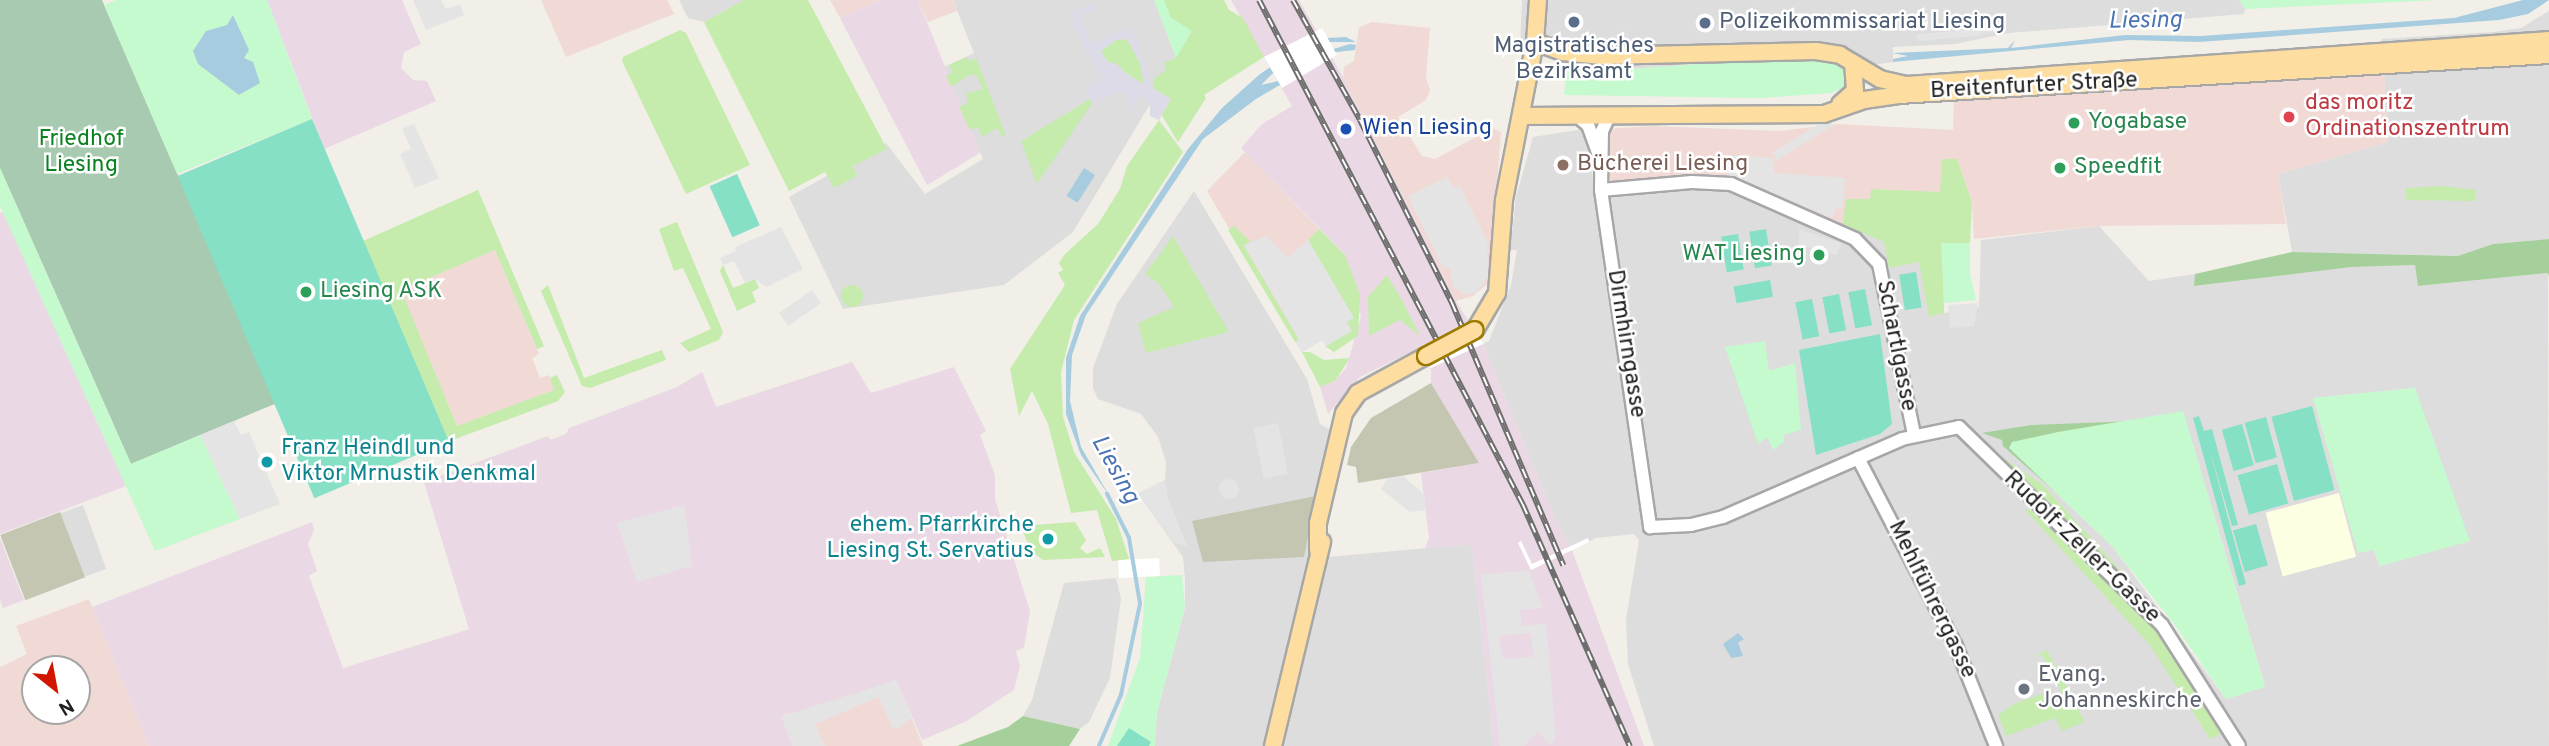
<!DOCTYPE html>
<html>
<head>
<meta charset="utf-8">
<style>
	body { margin:0 }
	#map { position:relative; width:2549px; height:746px; overflow:hidden; background:#f1efe7; font-family:Overpass,sans-serif }
	div>[style] { position:absolute }
	.residential>* { inset:0; background:#dedddd; transform-origin:0 0 }
	.commercial>* { inset:0; background:#f1dad6 }
	.industrial>* { inset:0; background:#ead9e5 }
	.education>* { inset:0; background:#fcffe2; transform-origin:0 0 }
	.construction>* { inset:0; background:#c4c6b2; transform-origin:0 0 }
	.grass>* { inset:0; background:#c5ebad }
	.round { border-radius:50% }
	.forest>* { inset:0; background:#a6d09b }
	.cemetery>* { inset:0; background:#a8cab0 }
	.park>* { inset:0; background:#c5face }
	.pitch>* { inset:0; background:#85e0c6; transform-origin:0 0 }
	.parking>* { inset:0; background:#e4e4e4; transform-origin:0 0 }
	.plaza>* { inset:0; background:#dcdbe7 }
	.water>* { inset:0; background:#a7ccdf; transform-origin:0 0 }
	.pier>* { inset:0; background:#fff; transform-origin:0 0 }
	.stream>* { height:3.5px; margin:-1.75px; padding:0 1.75px; transform-origin:1.75px; border-radius:1.75px; background:#a7ccdf }
	.roads { filter:drop-shadow(2px 0 #a7a7a7) drop-shadow(-2px 0 #a7a7a7) drop-shadow(0 2px #a7a7a7) drop-shadow(0 -2px #a7a7a7) }
	.minor>* { height:12px; margin:-6px; padding:0 6px; transform-origin:6px; border-radius:6px; background:#fff }
	.major>* { height:16px; margin:-8px; padding:0 8px; transform-origin:8px; border-radius:8px; background:#fddea0 }
	.rail>* { height:6px; margin-top:-3px; transform-origin:0; background:repeating-linear-gradient(90deg,#fff 0 10px,#6e6e6e 0 20px); box-sizing:border-box; border-block:2px solid #6e6e6e }
	.bridges { filter:drop-shadow(2px 0 #9d7900) drop-shadow(-2px 0 #9d7900) drop-shadow(0 2px #9d7900) drop-shadow(0 -2px #9d7900) }
	.major-bridge>* { height:16px; margin:-8px; padding:0 8px; transform-origin:8px; border-radius:8px; background:#fddea0 }
	.dots>* { width:19px; height:19px; translate:-50% -50%; box-sizing:border-box; border:4px solid #fff; border-radius:50% }
	span { translate:-50% -50%; white-space:nowrap; text-align:center; line-height:1.15; -webkit-text-stroke:5px #fff; paint-order:stroke }
	.service-label { font-size:23px; color:#4e5e75 }
	.left { translate:0 -50%; text-align:left }
	.street-label { font-size:23px; color:#202020 }
	.health-label { font-size:23px; color:#be3a42 }
	.leisure-label { font-size:23px; color:#27864d }
	.right { translate:-100% -50%; text-align:right }
	.transit-label { font-size:23px; color:#164399 }
	.park-label { font-size:23px; color:#0b8221 }
	.education-label { font-size:23px; color:#785e54 }
	.culture-label { font-size:23px; color:#0d838f }
	.worship-label { font-size:23px; color:#5b616d }
	.water-label { font-size:24px; color:#4b74b2; font-style:italic }
	.north { position:absolute; left:21px; top:655px; width:70px; height:70px; box-sizing:border-box; background:#fff; border:2px solid #a6a6a6; border-radius:50%; rotate:149deg; font-size:19px; font-weight:700; line-height:28px; text-align:center; color:#202020 }
	.north::after { content:''; display:block; margin:auto; width:24px; height:32px; background:#d11500; clip-path:polygon(50% 0,100% 100%,50% 72%,0 100%) }
</style>
</head>
<body>
<div id="map">
	<div class="residential">
		<div style="clip-path:polygon(679px 0,744px 0,704px 22px,688px 18px)"></div>
		<div style="clip-path:polygon(953px 0,1201px 0,1195px 30px,1073px 232px,1004px 285px,843px 309px,789px 197px,886px 143px,925px 194px,983px 159px,942px 68px,974px 53px)"></div>
		<div style="clip-path:polygon(1522px 0,2239px 0,2245px 9px,2244px 14px,2009px 33px,1955px 44px,1893px 47px,1893px 62px,1846px 69px,1841px 64px,1809px 56px,1631px 69px,1562px 63px,1520px 47px)"></div>
		<div style="clip-path:polygon(2549px 11px,2549px 239px,2493px 244px,2459px 256px,2292px 252px,2278px 174px,2388px 142px,2382px 39px,2493px 32px,2521px 28px)"></div>
		<div style="clip-path:polygon(evenodd,1584px 129px,1595px 190px,1674px 183px,1940px 192px,1944px 313px,1979px 307px,1981px 240px,2099px 226px,2149px 281px,2195px 274px,2195px 286px,2352px 267px,2415px 265px,2419px 286px,2548px 273px,2549px 746px,1654px 746px,1628px 664px,1626px 620px,1639px 540px,1634px 534px,1596px 538px,1572px 550px,1554px 516px,1483px 344px,1489px 341px,1511px 285px,1517px 250px,1510px 250px,1516px 197px,1533px 137px,1584px 129px,2414px 388px,2469px 541px,2380px 566px,2314px 398px,2414px 388px,1584px 129px,2183px 412px,2265px 686px,2226px 699px,2112px 546px,2009px 449px,2183px 412px)"></div>
		<div style="clip-path:polygon(1194px 191px,1307px 379px,1320px 424px,1338px 434px,1316px 558px,1472px 544px,1494px 746px,1114px 746px,1155px 741px,1157px 712px,1185px 608px,1185px 579px,1183px 557px,1138px 494px,1165px 480px,1166px 462px,1158px 437px,1141px 414px,1098px 399px,1093px 388px,1093px 368px,1117px 304px)"></div>
		<div style="left:83px;top:505px;width:68px;height:24px;rotate:70deg"></div>
		<div style="clip-path:polygon(1116px 578px,1121px 599px,1110px 678px,1089px 722px,1080px 729px,1023px 716px,1032px 700px,1064px 583px)"></div>
	</div>
	<div class="commercial">
		<div style="clip-path:polygon(541px 0,667px 0,674px 14px,566px 57px)"></div>
		<div style="clip-path:polygon(830px 0,880px 0,840px 18px)"></div>
		<div style="clip-path:polygon(918px 0,953px 0,957px 11px,928px 22px)"></div>
		<div style="clip-path:polygon(1372px 22px,1430px 28px,1426px 78px,1430px 90px,1426px 100px,1398px 117px,1422px 156px,1435px 159px,1493px 128px,1501px 132px,1490px 282px,1473px 296px,1456px 301px,1343px 77px,1344px 67px,1354px 61px,1359px 27px)"></div>
		<div style="clip-path:polygon(2384px 74px,2388px 142px,2278px 174px,2286px 224px,2099px 226px,1974px 239px,1972px 202px,1957px 159px,1943px 175px,1940px 192px,1871px 189px,1870px 199px,1846px 199px,1843px 223px,1731px 184px,1610px 187px,1607px 129px,1654px 126px,1779px 131px,1838px 124px,1953px 130px,1954px 97px)"></div>
		<div style="clip-path:polygon(1245px 152px,1319px 229px,1308px 240px,1322px 340px,1302px 352px,1207px 191px)"></div>
		<div style="clip-path:polygon(495px 250px,539px 354px,532px 358px,540px 378px,549px 375px,555px 390px,457px 426px,400px 290px)"></div>
		<div style="clip-path:polygon(evenodd,89px 599px,149px 746px,0 746px,0 667px,27px 654px,16px 626px,89px 599px,35px 669px,77px 669px,77px 711px,35px 711px,35px 669px)"></div>
		<div style="clip-path:polygon(896px 680px,923px 746px,793px 746px,791px 711px)"></div>
	</div>
	<div class="industrial">
		<div style="clip-path:polygon(267px 0,402px 0,421px 44px,404px 52px,401px 68px,413px 80px,427px 81px,436px 101px,324px 149px)"></div>
		<div style="clip-path:polygon(880px 0,918px 0,980px 153px,927px 185px,840px 18px)"></div>
		<div style="clip-path:polygon(1231px 0,1299px 0,1343px 77px,1456px 301px,1483px 344px,1554px 516px,1572px 550px,1644px 746px,1494px 746px,1472px 545px,1425px 548px,1429px 538px,1421px 473px,1479px 463px,1431px 383px,1431px 368px,1421px 347px,1360px 377px,1328px 414px,1320px 387px,1335px 381px,1346px 368px,1361px 317px,1345px 255px,1241px 148px,1262px 124px,1292px 106px)"></div>
		<div style="clip-path:polygon(3px 212px,126px 486px,0 534px,0 213px)"></div>
		<div style="clip-path:polygon(852px 362px,871px 393px,954px 367px,986px 431px,980px 435px,995px 475px,995px 499px,1030px 611px,1024px 648px,1016px 651px,1020px 666px,1014px 690px,967px 721px,922px 740px,896px 680px,782px 716px,793px 746px,149px 746px,92px 607px,312px 522px,314px 530px,308px 544px,317px 571px,309px 576px,343px 668px,457px 633px,469px 629px,424px 482px,548px 436px,550px 440px,566px 434px,569px 428px,677px 387px,702px 372px,716px 407px)"></div>
		<div style="clip-path:polygon(0 538px,24px 600px,3px 608px,0 600px)"></div>
	</div>
	<div class="education">
		<div style="left:2339px;top:493px;width:66px;height:76px;rotate:75deg"></div>
	</div>
	<div class="construction">
		<div style="clip-path:polygon(1431px 383px,1479px 463px,1358px 483px,1356px 467px,1347px 465px,1351px 447px,1371px 418px)"></div>
		<div style="clip-path:polygon(1316px 496px,1304px 557px,1203px 562px,1192px 521px)"></div>
		<div style="left:60px;top:512px;width:70px;height:64px;rotate:69deg"></div>
	</div>
	<div class="grass">
		<div style="clip-path:polygon(744px 0,808px 0,887px 149px,853px 166px,857px 176px,834px 188px,825px 172px,789px 191px,704px 22px)"></div>
		<div style="clip-path:polygon(1164px 0,1224px 0,1229px 10px,1243px 18px,1264px 57px,1204px 95px,1206px 98px,1178px 142px,1161px 114px,1171px 99px,1153px 88px,1153px 80px,1166px 70px,1164px 63px,1176px 58px)"></div>
		<div style="clip-path:polygon(680px 30px,686px 33px,750px 165px,686px 194px,622px 61px,623px 57px)"></div>
		<div style="clip-path:polygon(1127px 39px,1140px 63px,1144px 84px,1107px 61px,1101px 51px,1116px 40px)"></div>
		<div style="clip-path:polygon(967px 57px,969px 61px,976px 58px,1005px 133px,1004px 139px,997px 128px,982px 137px,978px 127px,970px 130px,967px 124px,959px 107px,968px 103px,966px 93px,983px 89px,977px 76px,971px 74px,951px 87px,946px 76px,953px 72px,949px 65px)"></div>
		<div style="clip-path:polygon(1090px 99px,1092px 103px,1037px 184px,1021px 141px)"></div>
		<div style="clip-path:polygon(1159px 120px,1183px 152px,1074px 320px,1061px 372px,1063px 417px,1074px 452px,1116px 519px,1129px 559px,1112px 561px,1097px 510px,1071px 513px,1048px 424px,1032px 391px,1019px 416px,1010px 369px,1065px 285px,1058px 273px,1063px 270px,1059px 263px,1065px 254px,1098px 224px,1120px 189px,1127px 166px)"></div>
		<div style="clip-path:polygon(1942px 159px,1957px 159px,1972px 202px,1970px 243px,1942px 243px,1944px 313px,1929px 317px,1919px 262px,1889px 268px,1884px 242px,1843px 224px,1846px 199px,1870px 199px,1871px 189px,1940px 192px)"></div>
		<div style="clip-path:polygon(2442px 186px,2475px 190px,2475px 201px,2406px 200px,2406px 188px)"></div>
		<div style="clip-path:polygon(478px 190px,544px 346px,537px 349px,495px 250px,401px 290px,457px 426px,554px 390px,550px 378px,557px 375px,565px 392px,558px 401px,447px 442px,363px 241px)"></div>
		<div style="clip-path:polygon(677px 222px,723px 332px,719px 340px,689px 352px,680px 343px,711px 329px,683px 268px,674px 271px,659px 229px)"></div>
		<div style="clip-path:polygon(1234px 226px,1250px 241px,1244px 246px,1299px 340px,1295px 342px,1228px 230px)"></div>
		<div style="clip-path:polygon(1319px 229px,1345px 255px,1360px 295px,1358px 336px,1334px 352px,1319px 342px,1325px 346px,1351px 330px,1346px 322px,1353px 317px,1308px 240px)"></div>
		<div style="clip-path:polygon(1173px 236px,1229px 332px,1146px 353px,1138px 323px,1174px 307px,1159px 284px,1145px 274px)"></div>
		<div style="clip-path:polygon(723px 265px,733px 288px,755px 279px,759px 288px,752px 292px,756px 302px,737px 311px,720px 271px)"></div>
		<div style="clip-path:polygon(1387px 275px,1403px 302px,1420px 336px,1400px 320px,1369px 336px,1368px 297px)"></div>
		<div style="clip-path:polygon(548px 285px,584px 378px,662px 350px,666px 360px,590px 388px,582px 386px,541px 291px)"></div>
		<div class="round" style="left:841px;top:285px;width:22px;height:22px"></div>
		<div style="clip-path:polygon(1302px 352px,1310px 352px,1324px 360px,1350px 358px,1335px 381px,1320px 387px)"></div>
		<div style="clip-path:polygon(1983px 444px,2043px 485px,2149px 602px,1982px 448px)"></div>
		<div style="clip-path:polygon(2032px 507px,2148px 618px,2221px 734px,2210px 739px,2150px 645px,2025px 510px)"></div>
		<div style="clip-path:polygon(1075px 522px,1086px 540px,1080px 548px,1087px 554px,1100px 548px,1105px 557px,1043px 560px,1031px 551px,1021px 526px)"></div>
		<div style="clip-path:polygon(2047px 650px,2085px 722px,2062px 731px,2055px 718px,2006px 736px,1998px 715px,2014px 704px,2047px 692px,2056px 708px,2067px 702px,2042px 655px,2035px 656px)"></div>
	</div>
	<div class="forest">
		<div style="clip-path:polygon(2549px 239px,2549px 277px,2548px 273px,2418px 286px,2415px 265px,2352px 267px,2194px 286px,2195px 274px,2292px 252px,2458px 256px,2493px 244px)"></div>
		<div style="clip-path:polygon(2159px 420px,2063px 499px,2003px 446px,2002px 440px,1982px 433px,2031px 425px)"></div>
		<div style="clip-path:polygon(1023px 716px,1080px 729px,1069px 746px,957px 746px,1008px 727px)"></div>
	</div>
	<div class="cemetery">
		<div style="clip-path:polygon(0 0,102px 0,277px 403px,131px 464px,0 168px)"></div>
	</div>
	<div class="park">
		<div style="clip-path:polygon(116px 0,267px 0,312px 119px,177px 174px,104px 5px)"></div>
		<div style="clip-path:polygon(1154px 0,1164px 0,1171px 18px,1192px 31px,1176px 58px)"></div>
		<div style="clip-path:polygon(2239px 0,2439px 0,2245px 9px)"></div>
		<div style="clip-path:polygon(1809px 56px,1841px 64px,1846px 69px,1847px 85px,1832px 93px,1762px 98px,1564px 95px,1567px 64px,1631px 69px)"></div>
		<div style="clip-path:polygon(0 168px,131px 464px,200px 435px,240px 519px,155px 551px,0 206px)"></div>
		<div style="clip-path:polygon(1941px 243px,1970px 243px,1970px 274px,1976px 300px,1944px 303px)"></div>
		<div style="clip-path:polygon(1765px 341px,1769px 371px,1795px 363px,1801px 430px,1784px 435px,1784px 442px,1773px 450px,1767px 437px,1758px 444px,1725px 347px)"></div>
		<div style="clip-path:polygon(2415px 388px,2470px 541px,2380px 566px,2374px 550px,2358px 553px,2313px 398px)"></div>
		<div style="clip-path:polygon(2183px 411px,2265px 687px,2226px 699px,2174px 624px,2112px 546px,2009px 448px,2012px 442px,2058px 432px)"></div>
		<div style="clip-path:polygon(1182px 575px,1185px 607px,1157px 712px,1155px 746px,1108px 746px,1140px 658px,1146px 577px)"></div>
	</div>
	<div class="pitch">
		<div style="left:312px;top:119px;width:350px;height:146px;rotate:67deg"></div>
		<div style="left:737px;top:174px;width:56px;height:30px;rotate:66deg"></div>
		<div style="left:1766px;top:229px;width:37px;height:17px;rotate:81deg"></div>
		<div style="left:1738px;top:234px;width:36px;height:17px;rotate:81deg"></div>
		<div style="left:1916px;top:272px;width:36px;height:17px;rotate:81deg"></div>
		<div style="left:1770px;top:280px;width:17px;height:37px;rotate:80deg"></div>
		<div style="left:1865px;top:289px;width:37px;height:17px;rotate:79deg"></div>
		<div style="left:1839px;top:294px;width:37px;height:17px;rotate:79deg"></div>
		<div style="left:1812px;top:299px;width:38px;height:17px;rotate:79deg"></div>
		<div style="clip-path:polygon(1880px 334px,1892px 424px,1880px 434px,1816px 455px,1799px 350px)"></div>
		<div style="left:2312px;top:406px;width:87px;height:42px;rotate:75deg"></div>
		<div style="clip-path:polygon(2199px 416px,2204px 431px,2212px 429px,2238px 525px,2232px 526px,2208px 444px,2246px 584px,2239px 586px,2193px 418px)"></div>
		<div style="left:2266px;top:417px;width:42px;height:22px;rotate:75deg"></div>
		<div style="left:2242px;top:424px;width:43px;height:21px;rotate:74deg"></div>
		<div style="left:2277px;top:464px;width:41px;height:41px;rotate:74deg"></div>
		<div style="left:2256px;top:524px;width:43px;height:24px;rotate:74deg"></div>
		<div style="clip-path:polygon(1129px 728px,1151px 742px,1149px 746px,1117px 746px)"></div>
	</div>
	<div class="parking">
		<div style="clip-path:polygon(413px 0,441px 0,446px 9px,460px 4px,464px 15px,426px 30px)"></div>
		<div style="clip-path:polygon(2005px 27px,1977px 36px,1918px 41px,1917px 34px)"></div>
		<div style="left:1828px;top:118px;width:9px;height:66px;rotate:58deg"></div>
		<div style="clip-path:polygon(414px 124px,439px 178px,415px 188px,400px 154px,411px 149px,402px 129px)"></div>
		<div style="clip-path:polygon(1728px 155px,1774px 158px,1774px 173px,1845px 178px,1842px 208px,1837px 207px,1832px 218px,1727px 175px)"></div>
		<div style="clip-path:polygon(1447px 177px,1454px 188px,1459px 185px,1487px 241px,1488px 276px,1476px 293px,1465px 294px,1453px 287px,1450px 267px,1443px 268px,1408px 196px)"></div>
		<div style="clip-path:polygon(781px 227px,803px 269px,767px 287px,755px 279px,745px 283px,734px 261px,723px 265px,720px 258px,736px 251px,735px 247px)"></div>
		<div style="clip-path:polygon(1799px 229px,1841px 243px,1837px 255px,1799px 245px)"></div>
		<div style="clip-path:polygon(1267px 236px,1288px 258px,1308px 240px,1354px 318px,1347px 322px,1352px 331px,1326px 346px,1322px 340px,1302px 352px,1295px 342px,1299px 339px,1244px 245px)"></div>
		<div style="left:812px;top:290px;width:16px;height:40px;rotate:55deg"></div>
		<div style="clip-path:polygon(1978px 303px,1974px 326px,1950px 328px,1948px 305px)"></div>
		<div style="clip-path:polygon(234px 421px,241px 435px,249px 432px,280px 504px,240px 519px,200px 435px)"></div>
		<div style="left:1278px;top:423px;width:52px;height:25px;rotate:79deg"></div>
		<div style="clip-path:polygon(1403px 476px,1424px 494px,1425px 510px,1410px 512px,1381px 489px,1387px 479px)"></div>
		<div class="round" style="left:1219px;top:479px;width:20px;height:20px"></div>
		<div style="clip-path:polygon(1165px 480px,1168px 498px,1187px 546px,1174px 543px,1138px 494px)"></div>
		<div style="clip-path:polygon(684px 505px,692px 566px,637px 582px,617px 523px)"></div>
		<div style="clip-path:polygon(evenodd,1529px 571px,1543px 608px,1520px 610px,1522px 626px,1546px 623px,1556px 739px,1551px 745px,1537px 732px,1524px 746px,1500px 746px,1481px 574px,1529px 571px,1531px 633px,1533px 657px,1503px 659px,1499px 636px,1531px 633px)"></div>
		<div style="clip-path:polygon(896px 680px,912px 718px,898px 729px,893px 729px,879px 697px,815px 724px,825px 746px,793px 746px,781px 717px)"></div>
	</div>
	<div class="plaza">
		<div style="clip-path:polygon(evenodd,1093px 4px,1095px 9px,1080px 17px,1091px 43px,1132px 27px,1153px 88px,1171px 99px,1159px 120px,1150px 116px,1150px 102px,1139px 95px,1133px 115px,1124px 91px,1092px 103px,1087px 89px,1103px 76px,1086px 53px,1069px 13px,1093px 4px,1127px 39px,1140px 63px,1144px 83px,1131px 80px,1117px 64px,1107px 61px,1101px 51px,1116px 40px,1127px 39px)"></div>
	</div>
	<div class="water">
		<div style="clip-path:polygon(2523px 0,2549px 0,2528px 14px,2499px 20px,2199px 42px,2129px 40px,1893px 62px,1893px 59px,1908px 56px,1892px 53px,2008px 48px,2015px 40px,2011px 48px,2125px 35px,2201px 36px,2454px 18px)"></div>
		<div style="clip-path:polygon(233px 15px,249px 50px,244px 58px,253px 62px,260px 83px,239px 95px,198px 64px,193px 51px,206px 31px,227px 25px)"></div>
		<div style="clip-path:polygon(1346px 37px,1356px 42px,1326px 42px,1280px 66px,1261px 85px,1278px 81px,1330px 50px,1350px 44px,1356px 45px,1355px 50px,1336px 52px,1256px 99px,1203px 139px,1086px 315px,1072px 355px,1070px 401px,1081px 447px,1110px 497px,1081px 455px,1066px 414px,1066px 358px,1080px 316px,1188px 149px,1222px 108px,1260px 74px,1296px 50px,1328px 38px)"></div>
		<div style="left:1084px;top:168px;width:13px;height:33px;rotate:32deg"></div>
		<div style="clip-path:polygon(1738px 633px,1744px 639px,1738px 643px,1743px 656px,1731px 658px,1723px 644px)"></div>
	</div>
	<div class="pier">
		<div style="clip-path:polygon(1322px 28px,1337px 55px,1282px 88px,1264px 57px)"></div>
		<div style="clip-path:polygon(1470px 320px,1483px 344px,1431px 368px,1421px 347px)"></div>
		<div style="clip-path:polygon(1588px 538px,1589px 542px,1531px 570px,1518px 543px,1521px 541px,1532px 564px)"></div>
		<div style="left:1159px;top:558px;width:18px;height:41px;rotate:87deg"></div>
	</div>
	<div class="stream">
		<div style="left:1099px;top:746px;width:56px;rotate:-66.7deg"></div>
		<div style="left:1121px;top:695px;width:93px;rotate:-78.2deg"></div>
		<div style="left:1140px;top:604px;width:67px;rotate:-99.5deg"></div>
		<div style="left:1129px;top:538px;width:49px;rotate:-116.6deg"></div>
	</div>
	<div class="roads">
		<div class="minor">
			<div style="left:1610px;top:114px;width:19px;rotate:115deg"></div>
			<div style="left:1602px;top:131px;width:59px;rotate:91deg"></div>
			<div style="left:1601px;top:190px;width:341px;rotate:81.7deg"></div>
			<div style="left:1650px;top:527px;width:41px;rotate:-2.8deg"></div>
			<div style="left:1691px;top:525px;width:33px;rotate:-14deg"></div>
			<div style="left:1723px;top:517px;width:195px;rotate:-23.5deg"></div>
			<div style="left:1902px;top:439px;width:58px;rotate:-11.9deg"></div>
			<div style="left:1959px;top:427px;width:284px;rotate:44.3deg"></div>
			<div style="left:2162px;top:625px;width:143px;rotate:57.5deg"></div>
			<div style="left:1576px;top:115px;width:16px;rotate:40deg"></div>
			<div style="left:1588px;top:125px;width:30px;rotate:70deg"></div>
			<div style="left:1601px;top:190px;width:91px;rotate:-5deg"></div>
			<div style="left:1692px;top:182px;width:39px;rotate:3deg"></div>
			<div style="left:1731px;top:184px;width:136px;rotate:23.9deg"></div>
			<div style="left:1855px;top:239px;width:35px;rotate:46deg"></div>
			<div style="left:1879px;top:264px;width:175px;rotate:78.4deg"></div>
			<div style="left:1858px;top:458px;width:212px;rotate:62.5deg"></div>
			<div style="left:1956px;top:646px;width:108px;rotate:68.2deg"></div>
		</div>
		<div class="major">
			<div style="left:1535px;top:42px;width:30px;rotate:20deg"></div>
			<div style="left:1563px;top:52px;width:38px;rotate:6deg"></div>
			<div style="left:1601px;top:56px;width:215px;rotate:-1.3deg"></div>
			<div style="left:1816px;top:51px;width:24px;rotate:9deg"></div>
			<div style="left:1840px;top:55px;width:47px;rotate:31deg"></div>
			<div style="left:1880px;top:79px;width:28px;rotate:13deg"></div>
			<div style="left:1907px;top:85px;width:644px;rotate:-4.01deg"></div>
			<div style="left:1840px;top:104px;width:20px;rotate:-41deg"></div>
			<div style="left:1855px;top:91px;width:27px;rotate:-94deg"></div>
			<div style="left:1522px;top:116px;width:302px;rotate:-0.4deg"></div>
			<div style="left:1824px;top:114px;width:42px;rotate:-19.3deg"></div>
			<div style="left:1864px;top:100px;width:35px;rotate:-8deg"></div>
			<div style="left:1899px;top:95px;width:651px;rotate:-3.52deg"></div>
			<div style="left:1475px;top:330px;width:43px;rotate:-59.3deg"></div>
			<div style="left:1497px;top:293px;width:93px;rotate:-85.7deg"></div>
			<div style="left:1504px;top:200px;width:161px;rotate:-78.9deg"></div>
			<div style="left:1535px;top:42px;width:42px;rotate:-85.9deg"></div>
			<div style="left:1318px;top:550px;width:27px;rotate:-90deg"></div>
			<div style="left:1318px;top:523px;width:113px;rotate:-76.7deg"></div>
			<div style="left:1344px;top:413px;width:24px;rotate:-55deg"></div>
			<div style="left:1358px;top:393px;width:77px;rotate:-28.6deg"></div>
			<div style="left:1273px;top:746px;width:210px;rotate:-76.5deg"></div>
		</div>
	</div>
	<div class="rail">
		<div style="left:1259px;top:0;width:570px;rotate:62.4deg"></div>
		<div style="left:1523px;top:505px;width:264px;rotate:66.1deg"></div>
		<div style="left:1293px;top:0;width:137px;rotate:60.8deg"></div>
		<div style="left:1360px;top:120px;width:205px;rotate:63.3deg"></div>
		<div style="left:1452px;top:303px;width:285px;rotate:67deg"></div>
	</div>
	<div class="bridges">
		<div class="major-bridge">
			<div style="left:1426px;top:356px;width:55px;rotate:-28deg"></div>
		</div>
	</div>
	<div class="dots">
		<div style="left:1574px;top:22px;background:#5c6f8a"></div>
		<div style="left:1705px;top:23px;background:#5c6f8a"></div>
		<div style="left:2289px;top:117px;background:#e0444e"></div>
		<div style="left:2074px;top:123px;background:#2e9e5b"></div>
		<div style="left:1346px;top:129px;background:#1a4fb4"></div>
		<div style="left:1563px;top:165px;background:#8d6e63"></div>
		<div style="left:2060px;top:168px;background:#2e9e5b"></div>
		<div style="left:1819px;top:255px;background:#2e9e5b"></div>
		<div style="left:306px;top:292px;background:#2e9e5b"></div>
		<div style="left:267px;top:462px;background:#0f9aa8"></div>
		<div style="left:1048px;top:539px;background:#0f9aa8"></div>
		<div style="left:2024px;top:689px;background:#6b7280"></div>
	</div>
	<div class="service-label">
		<span class="left" style="left:1719px;top:23px">Polizeikommissariat Liesing</span>
		<span style="left:1574px;top:60px">Magistratisches<br>Bezirksamt</span>
	</div>
	<div class="street-label">
		<span style="left:2034px;top:87px;rotate:-3deg">Breitenfurter Straße</span>
		<span style="left:1625px;top:344px;rotate:81deg">Dirmhirngasse</span>
		<span style="left:1895px;top:346px;rotate:79deg">Schartlgasse</span>
		<span style="left:2081px;top:548px;rotate:44deg">Rudolf-Zeller-Gasse</span>
		<span style="left:1931px;top:600px;rotate:64deg">Mehlführergasse</span>
	</div>
	<div class="health-label">
		<span class="left" style="left:2305px;top:117px">das moritz<br>Ordinationszentrum</span>
	</div>
	<div class="leisure-label">
		<span class="left" style="left:2088px;top:123px">Yogabase</span>
		<span class="left" style="left:2074px;top:168px">Speedfit</span>
		<span class="right" style="left:1805px;top:255px">WAT Liesing</span>
		<span class="left" style="left:320px;top:292px">Liesing ASK</span>
	</div>
	<div class="transit-label">
		<span class="left" style="left:1362px;top:129px">Wien Liesing</span>
	</div>
	<div class="park-label">
		<span style="left:81px;top:153px">Friedhof<br>Liesing</span>
	</div>
	<div class="education-label">
		<span class="left" style="left:1577px;top:165px">Bücherei Liesing</span>
	</div>
	<div class="culture-label">
		<span class="left" style="left:281px;top:462px">Franz Heindl und<br>Viktor Mrnustik Denkmal</span>
		<span class="right" style="left:1034px;top:539px">ehem. Pfarrkirche<br>Liesing St. Servatius</span>
	</div>
	<div class="worship-label">
		<span class="left" style="left:2038px;top:689px">Evang.<br>Johanneskirche</span>
	</div>
	<div class="water-label">
		<span style="left:2145px;top:22px;rotate:-1deg">Liesing</span>
		<span style="left:1114px;top:470px;rotate:61deg">Liesing</span>
	</div>
	<div class="north">N</div>
</div>
</body>
</html>
